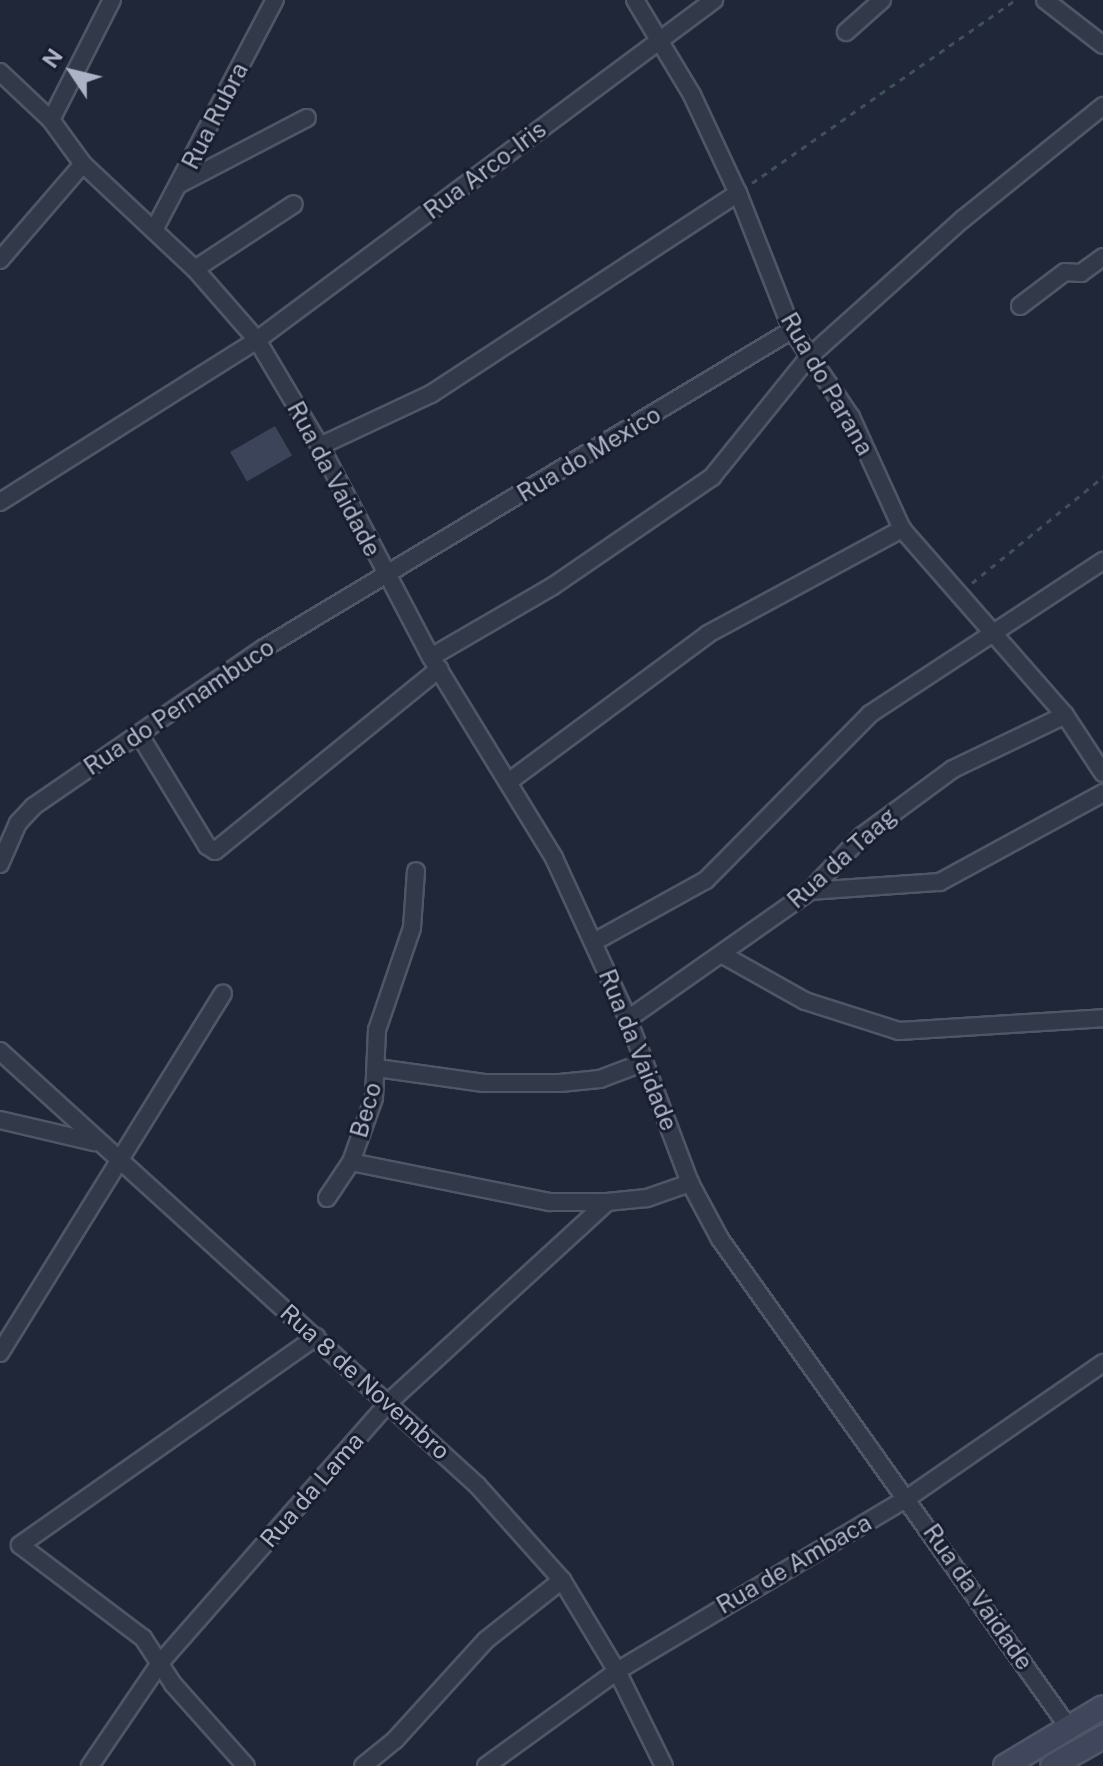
<!DOCTYPE html>
<html>
<head>
<meta charset="utf-8">
<style>
	body { margin:0 }
	#map { position:relative; width:1103px; height:1766px; overflow:hidden; background:#1f2738; font-family:"Public Sans",sans-serif }
	div>[style] { position:absolute }
	.building>* { inset:0; background:#3b4459; transform-origin:0 0 }
	.path>* { height:3px; margin-top:-1.5px; transform-origin:0; background:repeating-linear-gradient(90deg,#3e5157 0 6px,transparent 0 12px) }
	.roads { filter:drop-shadow(2px 0 #505667) drop-shadow(-2px 0 #505667) drop-shadow(0 2px #505667) drop-shadow(0 -2px #505667) }
	.street>* { height:16px; margin:-8px; padding:0 8px; transform-origin:8px; border-radius:8px; background:#323949 }
	.secondary>* { height:22px; margin:-11px; padding:0 11px; transform-origin:11px; border-radius:11px; background:#40475c }
	span { translate:-50% -50%; white-space:nowrap; text-align:center; line-height:1.15; -webkit-text-stroke:6px #181e2d; paint-order:stroke }
	.street-label { font-size:24px; color:#adb3c6 }
	.north { position:absolute; left:32px; top:32px; width:80px; height:80px; -webkit-text-stroke:6px #181e2d; paint-order:stroke; rotate:305deg; font-size:22px; font-weight:700; line-height:32px; text-align:center; color:#adb3c6 }
	.north::after { content:''; display:block; margin:auto; width:28px; height:36px; background:#adb3c6; clip-path:polygon(50% 0,100% 100%,50% 72%,0 100%) }
</style>
</head>
<body>
<div id="map">
	<div class="building">
		<div style="left:275px;top:426px;width:34px;height:52px;rotate:60deg"></div>
	</div>
	<div class="path">
		<div style="left:752px;top:183px;width:320px;rotate:-34.8deg"></div>
		<div style="left:972px;top:583px;width:169px;rotate:-39deg"></div>
	</div>
	<div class="roads">
		<div class="street">
			<div style="left:635px;top:0;width:111px;rotate:59deg"></div>
			<div style="left:692px;top:95px;width:108px;rotate:64.9deg"></div>
			<div style="left:738px;top:193px;width:147px;rotate:68.5deg"></div>
			<div style="left:792px;top:330px;width:105px;rotate:55.9deg"></div>
			<div style="left:851px;top:417px;width:123px;rotate:65.5deg"></div>
			<div style="left:902px;top:529px;width:247px;rotate:48.8deg"></div>
			<div style="left:1065px;top:715px;width:69px;rotate:56.8deg"></div>
			<div style="left:1045px;top:0;width:73px;rotate:37.8deg"></div>
			<div style="left:846px;top:32px;width:48px;rotate:-41.6deg"></div>
			<div style="left:0;top:72px;width:70px;rotate:43.3deg"></div>
			<div style="left:51px;top:120px;width:54px;rotate:54deg"></div>
			<div style="left:83px;top:164px;width:154px;rotate:43.2deg"></div>
			<div style="left:195px;top:269px;width:94px;rotate:48.9deg"></div>
			<div style="left:257px;top:340px;width:123px;rotate:59.3deg"></div>
			<div style="left:320px;top:446px;width:238px;rotate:62.3deg"></div>
			<div style="left:431px;top:657px;width:236px;rotate:58.5deg"></div>
			<div style="left:554px;top:858px;width:177px;rotate:65.3deg"></div>
			<div style="left:628px;top:1019px;width:175px;rotate:69.3deg"></div>
			<div style="left:690px;top:1183px;width:64px;rotate:61.8deg"></div>
			<div style="left:720px;top:1239px;width:601px;rotate:54.48deg"></div>
			<div style="left:51px;top:120px;width:135px;rotate:-63.1deg"></div>
			<div style="left:180px;top:184px;width:143px;rotate:-27.5deg"></div>
			<div style="left:154px;top:230px;width:260px;rotate:-62.3deg"></div>
			<div style="left:0;top:260px;width:127px;rotate:-49.2deg"></div>
			<div style="left:195px;top:269px;width:118px;rotate:-33.3deg"></div>
			<div style="left:1020px;top:306px;width:56px;rotate:-37.1deg"></div>
			<div style="left:1065px;top:272px;width:16px;rotate:4deg"></div>
			<div style="left:1081px;top:273px;width:27px;rotate:-36deg"></div>
			<div style="left:320px;top:446px;width:123px;rotate:-25.1deg"></div>
			<div style="left:431px;top:394px;width:367px;rotate:-33.2deg"></div>
			<div style="left:0;top:502px;width:304px;rotate:-32.2deg"></div>
			<div style="left:257px;top:340px;width:570px;rotate:-36.65deg"></div>
			<div style="left:431px;top:657px;width:141px;rotate:-30.2deg"></div>
			<div style="left:553px;top:586px;width:193px;rotate:-34.4deg"></div>
			<div style="left:712px;top:477px;width:154px;rotate:-51.1deg"></div>
			<div style="left:809px;top:357px;width:207px;rotate:-41.9deg"></div>
			<div style="left:963px;top:219px;width:180px;rotate:-38.9deg"></div>
			<div style="left:139px;top:734px;width:131px;rotate:58.7deg"></div>
			<div style="left:207px;top:846px;width:9px;rotate:32deg"></div>
			<div style="left:215px;top:851px;width:289px;rotate:-39.1deg"></div>
			<div style="left:511px;top:780px;width:245px;rotate:-36.5deg"></div>
			<div style="left:708px;top:634px;width:221px;rotate:-28.4deg"></div>
			<div style="left:0;top:864px;width:45px;rotate:-66.3deg"></div>
			<div style="left:18px;top:823px;width:23px;rotate:-47deg"></div>
			<div style="left:34px;top:806px;width:279px;rotate:-34.5deg"></div>
			<div style="left:264px;top:648px;width:616px;rotate:-31.06deg"></div>
			<div style="left:810px;top:891px;width:130px;rotate:-4deg"></div>
			<div style="left:940px;top:882px;width:186px;rotate:-28.6deg"></div>
			<div style="left:594px;top:942px;width:128px;rotate:-29deg"></div>
			<div style="left:706px;top:880px;width:233px;rotate:-45.3deg"></div>
			<div style="left:870px;top:714px;width:279px;rotate:-33.3deg"></div>
			<div style="left:723px;top:955px;width:94px;rotate:29.3deg"></div>
			<div style="left:805px;top:1001px;width:99px;rotate:17.7deg"></div>
			<div style="left:899px;top:1031px;width:204px;rotate:-3.6deg"></div>
			<div style="left:628px;top:1019px;width:223px;rotate:-35.1deg"></div>
			<div style="left:810px;top:891px;width:76px;rotate:-46.6deg"></div>
			<div style="left:862px;top:836px;width:113px;rotate:-36.4deg"></div>
			<div style="left:953px;top:769px;width:124px;rotate:-25.7deg"></div>
			<div style="left:0;top:1051px;width:645px;rotate:42.3deg"></div>
			<div style="left:477px;top:1485px;width:127px;rotate:48.2deg"></div>
			<div style="left:562px;top:1580px;width:106px;rotate:58.9deg"></div>
			<div style="left:617px;top:1671px;width:106px;rotate:63.7deg"></div>
			<div style="left:377px;top:1068px;width:108px;rotate:8deg"></div>
			<div style="left:484px;top:1083px;width:76px"></div>
			<div style="left:560px;top:1083px;width:40px;rotate:-5.7deg"></div>
			<div style="left:600px;top:1079px;width:48px;rotate:-20.7deg"></div>
			<div style="left:0;top:1120px;width:97px;rotate:13.2deg"></div>
			<div style="left:351px;top:1162px;width:203px;rotate:11.4deg"></div>
			<div style="left:550px;top:1202px;width:57px"></div>
			<div style="left:327px;top:1198px;width:43px;rotate:-56.3deg"></div>
			<div style="left:351px;top:1162px;width:68px;rotate:-70.2deg"></div>
			<div style="left:374px;top:1098px;width:68px;rotate:-87.5deg"></div>
			<div style="left:377px;top:1030px;width:108px;rotate:-71.1deg"></div>
			<div style="left:412px;top:928px;width:57px;rotate:-86deg"></div>
			<div style="left:0;top:1353px;width:423px;rotate:-58.2deg"></div>
			<div style="left:90px;top:1766px;width:125px;rotate:-55.8deg"></div>
			<div style="left:160px;top:1663px;width:347px;rotate:-48.7deg"></div>
			<div style="left:389px;top:1402px;width:296px;rotate:-42.5deg"></div>
			<div style="left:607px;top:1202px;width:40px;rotate:-5.7deg"></div>
			<div style="left:647px;top:1198px;width:46px;rotate:-19.2deg"></div>
			<div style="left:246px;top:1766px;width:110px;rotate:-131.7deg"></div>
			<div style="left:173px;top:1684px;width:55px;rotate:-123.1deg"></div>
			<div style="left:143px;top:1638px;width:154px;rotate:-142.9deg"></div>
			<div style="left:20px;top:1545px;width:362px;rotate:-35.1deg"></div>
			<div style="left:363px;top:1766px;width:41px;rotate:-39.1deg"></div>
			<div style="left:395px;top:1740px;width:135px;rotate:-47.7deg"></div>
			<div style="left:486px;top:1640px;width:97px;rotate:-38.3deg"></div>
			<div style="left:486px;top:1766px;width:162px;rotate:-35.9deg"></div>
			<div style="left:617px;top:1671px;width:340px;rotate:-30.8deg"></div>
			<div style="left:909px;top:1497px;width:236px;rotate:-34.6deg"></div>
		</div>
		<div class="secondary">
			<div style="left:1005px;top:1766px;width:114px;rotate:-31deg"></div>
			<div style="left:1052px;top:1766px;width:59px;rotate:-29.6deg"></div>
		</div>
	</div>
	<div class="street-label">
		<span style="left:215px;top:116px;rotate:-63deg">Rua Rubra</span>
		<span style="left:485px;top:170px;rotate:-37deg">Rua Arco-Iris</span>
		<span style="left:827px;top:384px;rotate:60deg">Rua do Parana</span>
		<span style="left:589px;top:454px;rotate:-31deg">Rua do Mexico</span>
		<span style="left:334px;top:479px;rotate:62deg">Rua da Vaidade</span>
		<span style="left:179px;top:707px;rotate:-34deg">Rua do Pernambuco</span>
		<span style="left:842px;top:858px;rotate:-42deg">Rua da Taag</span>
		<span style="left:638px;top:1050px;rotate:68deg">Rua da Vaidade</span>
		<span style="left:366px;top:1110px;rotate:-74deg">Beco</span>
		<span style="left:365px;top:1382px;rotate:42deg">Rua 8 de Novembro</span>
		<span style="left:312px;top:1490px;rotate:-49deg">Rua da Lama</span>
		<span style="left:794px;top:1564px;rotate:-30deg">Rua de Ambaca</span>
		<span style="left:978px;top:1597px;rotate:55deg">Rua da Vaidade</span>
	</div>
	<div class="north">N</div>
</div>
</body>
</html>
